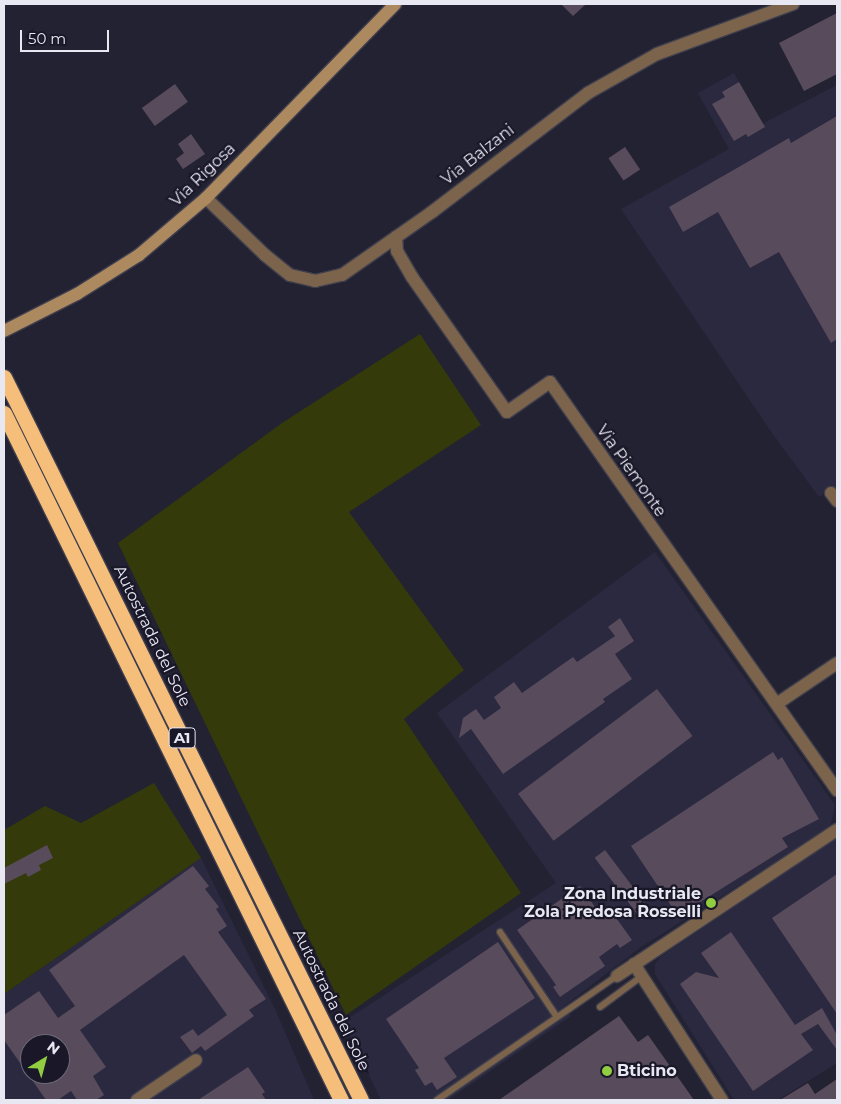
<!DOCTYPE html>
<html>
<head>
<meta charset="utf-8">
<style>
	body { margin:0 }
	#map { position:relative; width:841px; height:1104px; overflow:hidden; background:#232232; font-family:Montserrat,sans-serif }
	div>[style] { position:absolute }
	.built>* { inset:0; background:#2b2940 }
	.green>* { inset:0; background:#343a0a }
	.building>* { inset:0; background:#584b5b; transform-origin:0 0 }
	.roads { filter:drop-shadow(1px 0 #3f3e4d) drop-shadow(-1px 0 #3f3e4d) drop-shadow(0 1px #3f3e4d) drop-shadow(0 -1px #3f3e4d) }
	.lane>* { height:6px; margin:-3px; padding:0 3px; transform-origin:3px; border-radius:3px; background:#7b644b }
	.street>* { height:12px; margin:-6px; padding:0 6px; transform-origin:6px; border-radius:6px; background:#7b644b }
	.secondary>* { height:12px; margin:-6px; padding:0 6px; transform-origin:6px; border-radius:6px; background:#ad895f }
	.highway>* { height:15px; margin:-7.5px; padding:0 7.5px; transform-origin:7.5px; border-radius:7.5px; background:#f6be7b }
	.dots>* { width:14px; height:14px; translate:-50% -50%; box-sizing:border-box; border:2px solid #1a1828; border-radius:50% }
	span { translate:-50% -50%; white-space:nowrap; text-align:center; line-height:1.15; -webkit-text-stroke:4.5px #1a1828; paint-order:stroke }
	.shield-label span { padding:1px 4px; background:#1a1828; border:1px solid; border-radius:4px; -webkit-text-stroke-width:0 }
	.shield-label { font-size:15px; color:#e8e8f3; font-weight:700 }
	.street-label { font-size:16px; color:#e8e8f3 }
	.poi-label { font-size:16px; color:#e8e8f3; font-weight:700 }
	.right { translate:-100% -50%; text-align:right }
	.left { translate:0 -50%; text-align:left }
	.frame { position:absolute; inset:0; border:5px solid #e8e8f3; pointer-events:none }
	.north { position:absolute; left:20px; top:1034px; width:50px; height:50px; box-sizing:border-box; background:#1a1828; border:1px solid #6c6b79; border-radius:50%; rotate:37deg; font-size:14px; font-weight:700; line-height:20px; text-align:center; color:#e8e8f3 }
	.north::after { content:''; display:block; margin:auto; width:18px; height:22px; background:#91cd40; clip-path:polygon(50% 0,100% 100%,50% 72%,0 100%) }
	.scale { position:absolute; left:20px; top:30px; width:89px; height:22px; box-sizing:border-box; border:2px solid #e8e8f3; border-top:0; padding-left:6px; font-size:15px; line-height:18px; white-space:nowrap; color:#e8e8f3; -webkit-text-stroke:4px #1a1828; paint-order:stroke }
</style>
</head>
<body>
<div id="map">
	<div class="built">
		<div style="clip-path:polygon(734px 73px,762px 124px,837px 85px,837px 487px,819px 497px,772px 433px,621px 209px,729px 149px,698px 93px)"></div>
		<div style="clip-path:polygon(655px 552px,835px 805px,830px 828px,641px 947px,563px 1007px,571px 1016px,448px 1100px,381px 1100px,343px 1022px,556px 883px,437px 713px)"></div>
		<div style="clip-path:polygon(836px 838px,837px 1063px,778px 1100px,734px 1100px,655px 974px,655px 964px,660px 957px)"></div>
		<div style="clip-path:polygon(evenodd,201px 858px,275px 1009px,314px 1100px,4px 1100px,4px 994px,201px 858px,30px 1044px,60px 1044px,60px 1074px,30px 1074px,30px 1044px)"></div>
	</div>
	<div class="green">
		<div style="clip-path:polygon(420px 334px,481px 425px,349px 512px,464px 670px,404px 719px,521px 893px,346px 1015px,118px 543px,282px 423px)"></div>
		<div style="clip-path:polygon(154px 783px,201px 858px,4px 994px,4px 830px,45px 806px,81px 823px)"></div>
	</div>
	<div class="building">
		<div style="clip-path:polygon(561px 4px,586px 4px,573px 16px)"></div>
		<div style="clip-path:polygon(837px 13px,837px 74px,804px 91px,779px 43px)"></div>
		<div style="clip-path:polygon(739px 82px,765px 127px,748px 137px,746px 134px,734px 141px,712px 104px,725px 97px,722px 92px)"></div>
		<div style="left:175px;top:84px;width:22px;height:41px;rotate:54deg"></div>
		<div style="clip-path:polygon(837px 116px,837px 339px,831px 343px,779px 252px,750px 268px,718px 212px,683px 232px,669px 207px,789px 138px,791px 143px)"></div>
		<div style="clip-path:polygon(191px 134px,205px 154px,183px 169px,176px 159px,184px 153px,178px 144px)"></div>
		<div style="left:625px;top:147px;width:27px;height:20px;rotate:56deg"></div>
		<div style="clip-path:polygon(620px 618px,634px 641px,615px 654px,632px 679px,603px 699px,605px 702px,503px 774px,471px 729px,459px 738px,463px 718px,476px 709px,484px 720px,501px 708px,494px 697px,514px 682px,522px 693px,573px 657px,577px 662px,615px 636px,608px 627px)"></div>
		<div style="left:657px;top:689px;width:59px;height:174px;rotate:53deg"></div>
		<div style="clip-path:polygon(773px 752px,778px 760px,782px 757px,819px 819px,782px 838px,788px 847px,678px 916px,631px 846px)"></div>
		<div style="clip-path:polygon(47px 845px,53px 858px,39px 865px,41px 870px,28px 877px,26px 873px,4px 884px,4px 868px)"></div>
		<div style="left:605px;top:850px;width:78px;height:13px;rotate:53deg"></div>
		<div style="clip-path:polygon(evenodd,193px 866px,209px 886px,205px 889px,219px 907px,216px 909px,227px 926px,218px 932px,266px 999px,249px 1010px,254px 1016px,205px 1051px,201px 1046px,192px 1053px,180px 1037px,193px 1029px,198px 1036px,227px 1015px,184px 955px,80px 1030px,106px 1067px,93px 1076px,104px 1095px,96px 1100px,77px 1100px,71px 1091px,58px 1100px,46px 1100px,4px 1040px,4px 1015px,39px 991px,58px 1018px,75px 1006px,49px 970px,193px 866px,30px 1044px,60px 1044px,60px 1074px,30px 1074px,30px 1044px)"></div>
		<div style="clip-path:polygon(837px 874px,837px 1014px,772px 918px)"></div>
		<div style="clip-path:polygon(580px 886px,600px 914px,609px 908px,632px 940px,620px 948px,617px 944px,599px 957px,605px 966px,560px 997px,553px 987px,556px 985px,517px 930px)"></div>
		<div style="clip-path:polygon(731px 932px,795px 1025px,822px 1008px,837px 1035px,837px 1050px,818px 1024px,801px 1034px,813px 1050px,753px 1091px,680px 984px,696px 972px,719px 978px,701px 953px)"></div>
		<div style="clip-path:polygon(498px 942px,535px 998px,444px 1058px,457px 1077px,437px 1090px,432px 1082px,425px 1086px,415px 1070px,419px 1068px,386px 1019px)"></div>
		<div style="clip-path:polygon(619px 1016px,638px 1042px,648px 1035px,694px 1100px,499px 1100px)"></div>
		<div style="clip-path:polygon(248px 1067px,265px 1092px,262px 1094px,266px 1100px,198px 1100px)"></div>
		<div style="clip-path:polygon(837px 1079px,837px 1100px,780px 1100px,808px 1083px,815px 1094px)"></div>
	</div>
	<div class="roads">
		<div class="lane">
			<div style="left:500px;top:932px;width:102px;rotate:56.2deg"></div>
			<div style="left:600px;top:1007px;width:52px;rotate:-36.4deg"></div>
			<div style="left:437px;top:1100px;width:219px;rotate:-34.6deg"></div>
		</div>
		<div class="street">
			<div style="left:206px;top:198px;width:82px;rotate:44deg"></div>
			<div style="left:265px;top:255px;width:32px;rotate:39deg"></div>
			<div style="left:290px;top:275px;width:26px;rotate:13deg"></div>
			<div style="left:315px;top:281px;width:28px;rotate:-13deg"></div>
			<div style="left:342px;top:275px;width:110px;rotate:-35deg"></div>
			<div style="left:432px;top:212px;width:196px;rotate:-37.3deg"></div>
			<div style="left:588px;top:93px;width:79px;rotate:-29.5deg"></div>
			<div style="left:657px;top:54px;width:145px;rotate:-20.2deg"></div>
			<div style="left:396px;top:237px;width:14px;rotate:86deg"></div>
			<div style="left:397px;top:251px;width:30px;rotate:60deg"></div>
			<div style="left:412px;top:277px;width:165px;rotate:54.9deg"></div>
			<div style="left:507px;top:412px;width:52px;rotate:-34.9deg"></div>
			<div style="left:550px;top:382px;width:499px;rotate:54.9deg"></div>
			<div style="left:831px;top:493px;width:10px;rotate:53deg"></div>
			<div style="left:778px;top:703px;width:71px;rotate:-34.1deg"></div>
			<div style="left:634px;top:964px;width:162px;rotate:57.1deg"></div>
			<div style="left:617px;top:976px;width:264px;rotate:-33.6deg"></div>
			<div style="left:137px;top:1100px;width:71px;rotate:-34.1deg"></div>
		</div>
		<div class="secondary">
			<div style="left:4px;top:331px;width:82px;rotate:-26.9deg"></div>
			<div style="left:77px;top:294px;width:73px;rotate:-32.2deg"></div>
			<div style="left:139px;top:255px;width:88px;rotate:-40.4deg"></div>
			<div style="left:206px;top:198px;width:271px;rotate:-45.7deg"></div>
		</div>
		<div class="highway">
			<div style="left:4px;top:377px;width:806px;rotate:63.72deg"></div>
			<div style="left:4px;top:413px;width:765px;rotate:63.87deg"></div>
		</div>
	</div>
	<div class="dots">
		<div style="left:711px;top:903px;background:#91cd40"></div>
		<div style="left:607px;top:1071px;background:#91cd40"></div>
	</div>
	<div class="shield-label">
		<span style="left:182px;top:738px">A1</span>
	</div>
	<div class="street-label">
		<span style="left:478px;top:155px;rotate:-38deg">Via Balzani</span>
		<span style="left:203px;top:175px;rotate:-44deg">Via Rigosa</span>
		<span style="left:631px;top:471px;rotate:55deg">Via Piemonte</span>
		<span style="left:152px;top:636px;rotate:64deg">Autostrada del Sole</span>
		<span style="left:331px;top:1000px;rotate:64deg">Autostrada del Sole</span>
	</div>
	<div class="poi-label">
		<span class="right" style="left:701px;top:903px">Zona Industriale<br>Zola Predosa Rosselli</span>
		<span class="left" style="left:617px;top:1071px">Bticino</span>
	</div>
	<div class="frame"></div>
	<div class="north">N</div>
	<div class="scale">50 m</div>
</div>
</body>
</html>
